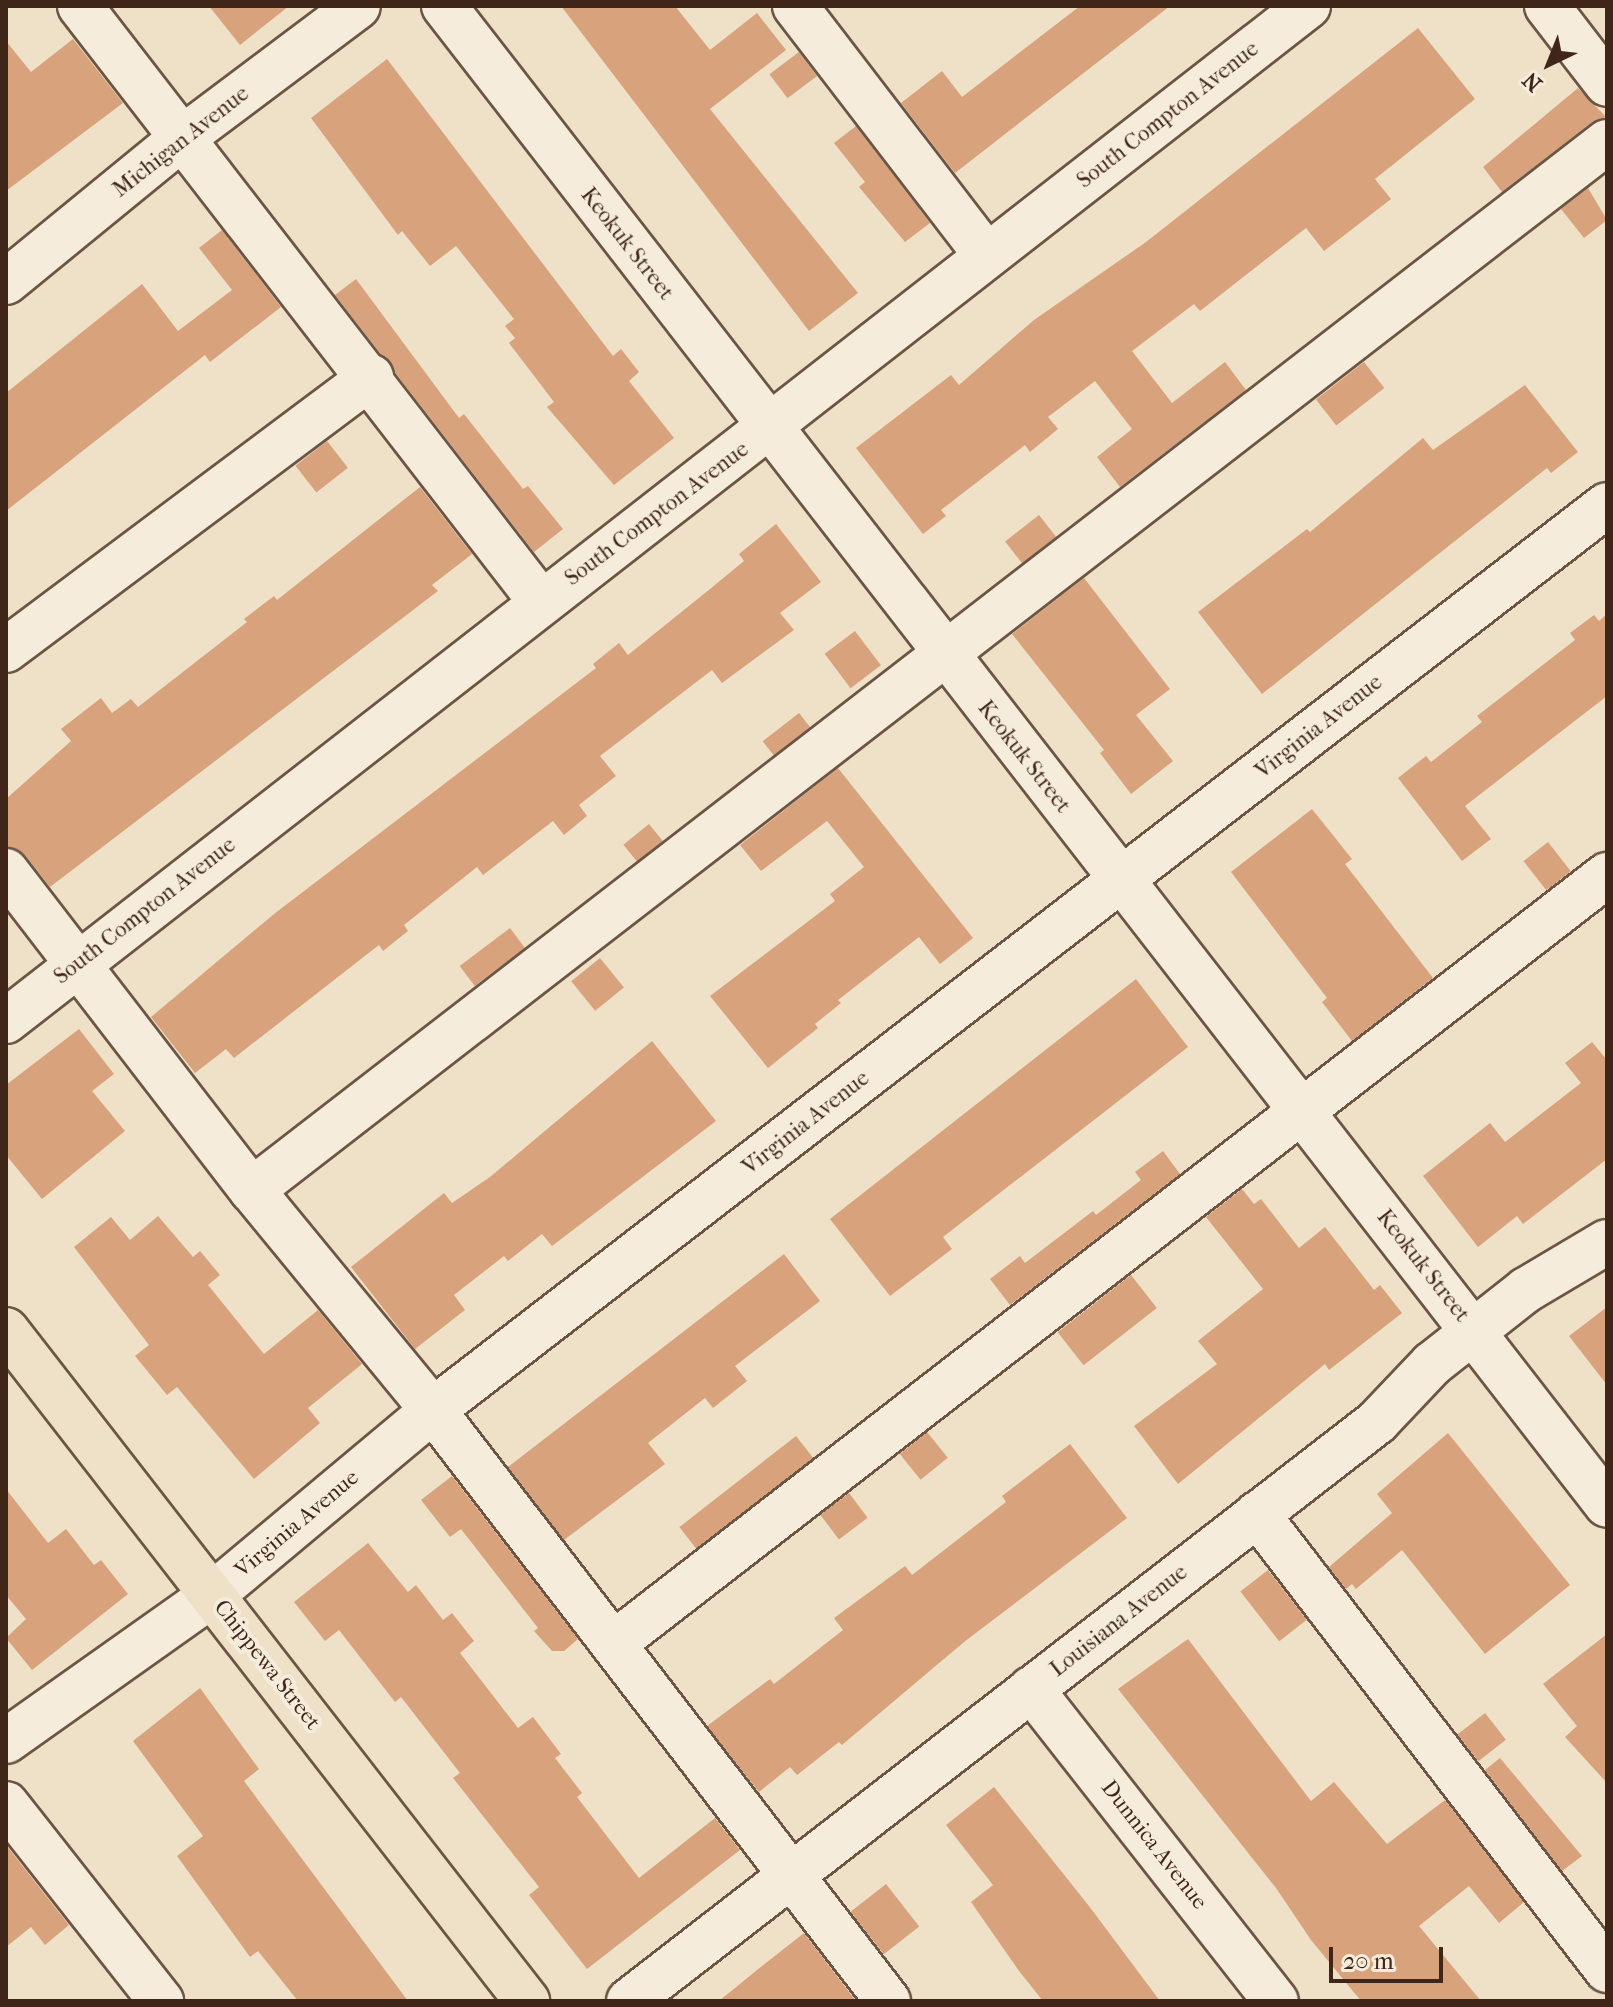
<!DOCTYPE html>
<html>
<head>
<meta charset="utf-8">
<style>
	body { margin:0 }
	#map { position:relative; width:1613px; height:2007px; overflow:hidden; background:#efe1c8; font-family:"IM FELL French Canon",serif }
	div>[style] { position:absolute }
	.building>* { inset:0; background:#d8a27d; transform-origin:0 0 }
	.roads { filter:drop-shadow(2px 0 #6c5544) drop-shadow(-2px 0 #6c5544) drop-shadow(0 2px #6c5544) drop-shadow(0 -2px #6c5544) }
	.minor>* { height:44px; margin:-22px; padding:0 22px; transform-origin:22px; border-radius:22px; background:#f5ecdb }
	.major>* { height:44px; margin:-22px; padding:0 22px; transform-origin:22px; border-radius:22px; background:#efe1c8 }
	span { translate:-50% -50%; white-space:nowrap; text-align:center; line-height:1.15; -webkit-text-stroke:8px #f5ecdb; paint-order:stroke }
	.street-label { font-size:22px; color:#402618 }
	.frame { position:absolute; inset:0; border:8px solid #402618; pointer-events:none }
	.north { position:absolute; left:1509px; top:24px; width:80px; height:80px; -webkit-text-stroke:6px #f5ecdb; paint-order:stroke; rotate:223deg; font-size:22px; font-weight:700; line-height:32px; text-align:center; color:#402618 }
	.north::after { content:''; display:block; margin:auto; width:28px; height:36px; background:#402618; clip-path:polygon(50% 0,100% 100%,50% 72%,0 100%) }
	.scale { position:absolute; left:1329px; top:1947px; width:114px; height:36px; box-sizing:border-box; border:4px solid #402618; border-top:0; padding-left:10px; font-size:24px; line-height:28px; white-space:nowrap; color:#402618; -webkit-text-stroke:6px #f5ecdb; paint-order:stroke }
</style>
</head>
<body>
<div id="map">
	<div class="building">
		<div style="clip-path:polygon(209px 6px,289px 6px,240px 45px)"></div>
		<div style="clip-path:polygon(561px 6px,675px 6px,710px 50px,757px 13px,786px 50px,710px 109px,858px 293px,809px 331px)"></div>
		<div style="clip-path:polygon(1080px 6px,1170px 6px,955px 173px,901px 103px,942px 71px,962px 97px)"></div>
		<div style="clip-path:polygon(1418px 28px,1475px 99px,1375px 179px,1391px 199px,1324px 251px,1306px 228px,1200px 311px,1194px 304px,1132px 351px,1172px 403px,1225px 362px,1246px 390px,1120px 487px,1097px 457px,1132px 429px,1095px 381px,1048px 417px,1058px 429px,1030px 452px,1025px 445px,941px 510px,946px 516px,923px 534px,856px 448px,951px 375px,959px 385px,1034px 320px,1146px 242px)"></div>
		<div style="clip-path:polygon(73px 39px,123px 103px,6px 191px,6px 41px,31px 72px)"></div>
		<div style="left:799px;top:52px;width:30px;height:37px;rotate:53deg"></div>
		<div style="clip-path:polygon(387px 59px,613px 356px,621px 349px,639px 372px,629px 381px,674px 438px,614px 485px,547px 407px,554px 402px,509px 343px,515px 338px,505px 326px,514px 319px,456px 246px,430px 266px,402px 231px,398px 235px,311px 118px)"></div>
		<div style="clip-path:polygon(1578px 88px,1606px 117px,1592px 122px,1502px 192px,1483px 167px)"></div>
		<div style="clip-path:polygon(856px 126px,930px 223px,905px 242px,859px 187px,865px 182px,834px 143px)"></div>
		<div style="clip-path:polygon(1588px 188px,1607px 220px,1584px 238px,1561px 209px)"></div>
		<div style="clip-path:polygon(222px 230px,281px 307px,210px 362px,205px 355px,6px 511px,6px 393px,142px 284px,178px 331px,232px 290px,199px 248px)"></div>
		<div style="clip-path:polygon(356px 279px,459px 418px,464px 414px,523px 489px,528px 486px,563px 529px,534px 552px,335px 295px)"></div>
		<div style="left:1364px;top:362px;width:33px;height:61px;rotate:52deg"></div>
		<div style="clip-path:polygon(1525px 385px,1578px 452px,1551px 473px,1547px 468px,1262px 694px,1198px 612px,1307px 529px,1310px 532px,1423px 438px,1433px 450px)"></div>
		<div style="left:327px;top:441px;width:34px;height:40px;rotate:52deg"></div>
		<div style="clip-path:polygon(420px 487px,472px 554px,432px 585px,438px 591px,50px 887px,25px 855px,6px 847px,6px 799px,71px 741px,61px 729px,101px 698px,112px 713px,131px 699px,138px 707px,247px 622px,244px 619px,274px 596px,277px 600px)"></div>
		<div style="left:1039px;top:515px;width:28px;height:43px;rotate:52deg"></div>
		<div style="clip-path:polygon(776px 524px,821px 582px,780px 613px,794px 630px,722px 683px,712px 670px,600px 756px,616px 776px,579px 805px,587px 816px,564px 835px,553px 821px,483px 875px,477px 867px,404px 925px,408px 931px,383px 951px,379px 945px,234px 1058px,226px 1049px,195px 1073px,151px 1017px,274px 914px,596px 668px,593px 664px,619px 643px,628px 655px,710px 589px,744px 561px,739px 554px)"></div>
		<div style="clip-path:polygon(1084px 578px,1170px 689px,1136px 715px,1173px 761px,1131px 794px,1100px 753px,1104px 750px,1012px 634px)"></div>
		<div style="clip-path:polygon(1607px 614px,1607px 696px,1465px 806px,1491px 839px,1462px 861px,1398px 778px,1426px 756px,1431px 762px,1482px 722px,1477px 716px,1575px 640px,1570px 633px,1594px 615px,1599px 621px)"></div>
		<div style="left:855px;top:631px;width:43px;height:38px;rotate:53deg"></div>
		<div style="left:799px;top:713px;width:18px;height:46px;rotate:52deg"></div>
		<div style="clip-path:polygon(838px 768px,973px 938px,940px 964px,919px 937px,838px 1000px,841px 1003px,815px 1024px,818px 1028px,768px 1068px,710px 996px,835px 901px,830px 894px,864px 867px,827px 821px,761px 871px,740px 845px)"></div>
		<div style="clip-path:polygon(1312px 809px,1352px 859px,1345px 864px,1433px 978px,1352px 1041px,1322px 1002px,1327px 998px,1231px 872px)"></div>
		<div style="left:649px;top:824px;width:22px;height:33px;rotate:51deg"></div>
		<div style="left:1548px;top:842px;width:37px;height:31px;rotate:52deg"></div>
		<div style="left:510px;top:928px;width:25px;height:63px;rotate:53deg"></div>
		<div style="left:600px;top:958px;width:38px;height:37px;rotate:51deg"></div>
		<div style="clip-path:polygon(1136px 979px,1188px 1047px,943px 1237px,952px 1249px,890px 1296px,830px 1219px)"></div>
		<div style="clip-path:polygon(79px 1029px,114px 1074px,92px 1091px,125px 1131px,42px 1199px,6px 1155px,6px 1085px)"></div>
		<div style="clip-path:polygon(652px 1041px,716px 1121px,552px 1246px,542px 1234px,508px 1261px,504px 1256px,454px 1295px,465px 1310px,415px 1349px,351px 1267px,444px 1193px,452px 1203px,490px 1177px)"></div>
		<div style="clip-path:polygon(1592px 1042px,1607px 1060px,1607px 1159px,1523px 1224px,1517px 1216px,1478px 1247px,1423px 1176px,1490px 1123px,1505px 1142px,1581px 1083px,1565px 1063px)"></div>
		<div style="clip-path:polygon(1163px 1151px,1180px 1174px,1010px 1305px,990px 1279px,1020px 1256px,1025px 1263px,1093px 1211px,1096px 1215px,1141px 1180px,1135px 1172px)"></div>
		<div style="clip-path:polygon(1242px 1189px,1254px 1204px,1261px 1199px,1299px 1248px,1325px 1227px,1374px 1290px,1380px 1285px,1402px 1313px,1329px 1370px,1325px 1364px,1178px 1484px,1134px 1426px,1217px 1364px,1198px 1341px,1263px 1289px,1206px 1217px)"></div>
		<div style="clip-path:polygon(158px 1216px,193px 1257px,200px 1251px,220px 1275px,208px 1285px,264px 1354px,318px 1310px,362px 1364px,308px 1408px,320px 1423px,254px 1479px,177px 1387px,167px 1395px,135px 1356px,149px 1345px,74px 1247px,111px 1217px,130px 1240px)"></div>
		<div style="clip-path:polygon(784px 1254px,820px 1301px,735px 1366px,747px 1381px,713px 1408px,705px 1398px,648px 1443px,665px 1464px,564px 1540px,508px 1467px)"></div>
		<div style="left:1131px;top:1275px;width:42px;height:93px;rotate:52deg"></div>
		<div style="clip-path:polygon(1607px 1307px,1607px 1385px,1569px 1336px)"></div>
		<div style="left:927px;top:1432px;width:33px;height:35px;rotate:51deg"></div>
		<div style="clip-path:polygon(1448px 1433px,1570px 1585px,1485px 1654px,1402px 1550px,1356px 1589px,1352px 1584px,1346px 1589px,1329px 1567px,1392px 1513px,1377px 1494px)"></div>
		<div style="left:796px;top:1436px;width:28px;height:148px;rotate:52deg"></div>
		<div style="clip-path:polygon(1070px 1444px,1127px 1518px,964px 1642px,842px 1745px,839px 1742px,797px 1775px,790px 1767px,759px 1792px,707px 1726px,770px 1679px,774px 1684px,843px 1630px,834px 1618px,905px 1566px,912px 1575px,1006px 1502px,1002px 1496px)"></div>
		<div style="clip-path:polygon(452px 1476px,578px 1639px,564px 1651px,552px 1651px,534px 1631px,538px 1628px,461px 1529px,450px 1537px,421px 1500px)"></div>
		<div style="clip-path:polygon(6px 1489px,48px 1543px,66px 1529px,94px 1565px,101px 1560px,128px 1594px,32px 1670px,6px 1638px,26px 1619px,6px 1595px)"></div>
		<div style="left:849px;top:1493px;width:31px;height:36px;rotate:53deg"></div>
		<div style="clip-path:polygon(368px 1543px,408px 1592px,416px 1585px,443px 1620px,452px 1613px,474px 1641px,460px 1653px,518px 1728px,533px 1717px,561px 1754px,555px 1758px,582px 1793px,577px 1797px,639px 1878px,715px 1818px,740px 1850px,587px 1969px,529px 1895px,539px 1887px,453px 1778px,460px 1773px,401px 1697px,395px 1702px,339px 1630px,325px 1641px,294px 1602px)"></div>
		<div style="left:1268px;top:1570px;width:63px;height:35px;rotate:52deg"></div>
		<div style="clip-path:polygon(1607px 1634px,1607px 1783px,1565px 1737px,1577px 1726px,1543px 1684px)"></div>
		<div style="clip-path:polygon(1188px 1639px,1311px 1801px,1334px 1782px,1387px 1844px,1445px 1800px,1524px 1902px,1499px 1923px,1469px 1886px,1419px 1926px,1481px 2001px,1361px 2001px,1311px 1940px,1276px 1888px,1118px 1689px)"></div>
		<div style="clip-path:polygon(200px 1688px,259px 1769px,244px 1781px,408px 2001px,298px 2001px,258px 1951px,250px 1957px,177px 1856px,203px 1836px,133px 1741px)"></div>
		<div style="left:1485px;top:1713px;width:34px;height:35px;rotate:52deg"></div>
		<div style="clip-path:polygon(1500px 1758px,1582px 1856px,1562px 1871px,1485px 1770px)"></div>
		<div style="clip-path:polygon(994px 1787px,1089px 1906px,1160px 2001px,1043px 2001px,1019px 1971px,971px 1902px,993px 1885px,946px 1825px)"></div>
		<div style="clip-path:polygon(6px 1845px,69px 1925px,45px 1945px,31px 1927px,6px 1947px)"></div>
		<div style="left:886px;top:1884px;width:54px;height:45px;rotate:52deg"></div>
		<div style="clip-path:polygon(804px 1933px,856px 2001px,719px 2001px,757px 1970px)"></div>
	</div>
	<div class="roads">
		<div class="minor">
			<div style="left:80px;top:6px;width:753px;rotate:52.28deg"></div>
			<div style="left:444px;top:6px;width:1897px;rotate:52.19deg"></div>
			<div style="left:795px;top:6px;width:315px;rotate:52.5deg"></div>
			<div style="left:1547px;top:6px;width:98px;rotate:52.4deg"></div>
			<div style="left:6px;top:282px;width:226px;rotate:-39.3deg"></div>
			<div style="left:181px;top:139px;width:221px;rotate:-36.9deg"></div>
			<div style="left:6px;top:650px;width:456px;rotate:-36.8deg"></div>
			<div style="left:6px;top:871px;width:403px;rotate:52.4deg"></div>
			<div style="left:252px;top:1190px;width:285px;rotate:50.6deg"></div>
			<div style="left:433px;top:1410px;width:746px;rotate:52.41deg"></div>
			<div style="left:6px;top:1021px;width:1651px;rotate:-37.94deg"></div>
			<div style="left:252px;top:1190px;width:1713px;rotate:-37.72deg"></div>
			<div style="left:1257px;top:1514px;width:575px;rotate:52.49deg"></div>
			<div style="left:613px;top:1644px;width:1257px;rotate:-37.73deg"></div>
			<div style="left:1031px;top:1689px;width:397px;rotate:51.9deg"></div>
			<div style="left:6px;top:1741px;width:252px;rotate:-35.3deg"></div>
			<div style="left:212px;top:1595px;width:288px;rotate:-39.9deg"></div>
			<div style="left:433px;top:1410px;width:1482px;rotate:-37.63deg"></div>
			<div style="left:6px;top:1804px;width:251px;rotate:51.8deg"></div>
			<div style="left:629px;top:2001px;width:946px;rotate:-37.74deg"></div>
			<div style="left:1377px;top:1422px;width:80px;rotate:-46.5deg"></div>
			<div style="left:1432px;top:1364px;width:120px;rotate:-38.2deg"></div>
			<div style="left:1526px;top:1290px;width:94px;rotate:-30.7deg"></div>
		</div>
		<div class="major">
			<div style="left:6px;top:1330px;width:850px;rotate:52.17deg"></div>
		</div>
	</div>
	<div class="street-label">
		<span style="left:1168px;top:115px;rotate:-38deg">South Compton Avenue</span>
		<span style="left:181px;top:142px;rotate:-38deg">Michigan Avenue</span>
		<span style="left:627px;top:244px;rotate:52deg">Keokuk Street</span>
		<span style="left:657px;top:514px;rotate:-37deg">South Compton Avenue</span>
		<span style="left:1319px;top:727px;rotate:-38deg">Virginia Avenue</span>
		<span style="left:1024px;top:757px;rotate:52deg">Keokuk Street</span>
		<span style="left:145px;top:911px;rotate:-38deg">South Compton Avenue</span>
		<span style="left:806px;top:1123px;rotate:-38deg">Virginia Avenue</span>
		<span style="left:1423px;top:1266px;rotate:52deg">Keokuk Street</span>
		<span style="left:297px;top:1524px;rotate:-40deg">Virginia Avenue</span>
		<span style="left:1119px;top:1621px;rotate:-38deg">Louisiana Avenue</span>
		<span style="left:267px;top:1665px;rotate:52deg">Chippewa Street</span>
		<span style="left:1154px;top:1845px;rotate:52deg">Dunnica Avenue</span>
	</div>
	<div class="frame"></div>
	<div class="north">N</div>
	<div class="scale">20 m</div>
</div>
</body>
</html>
